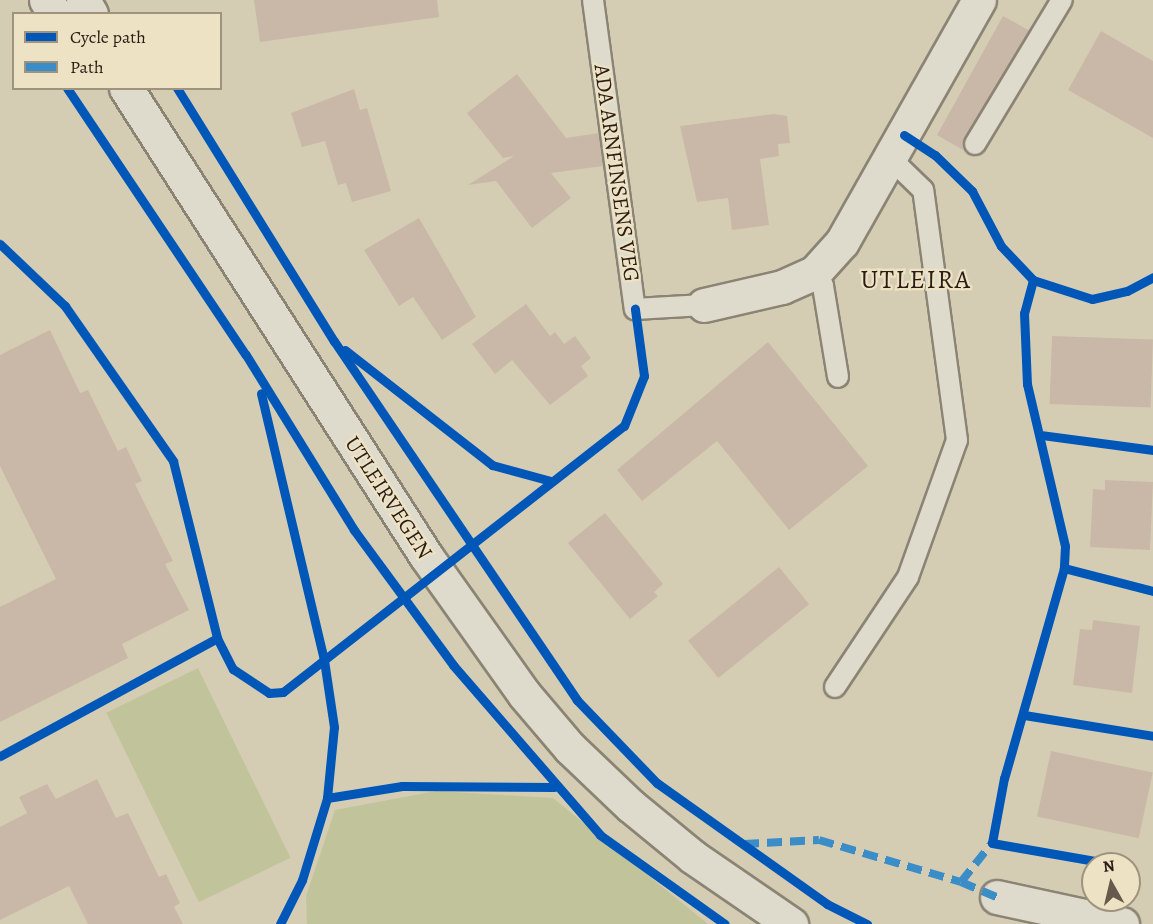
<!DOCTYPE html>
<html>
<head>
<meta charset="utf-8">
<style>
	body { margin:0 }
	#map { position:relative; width:1153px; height:924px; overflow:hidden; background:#d5cdb3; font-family:Alegreya,serif }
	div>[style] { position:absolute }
	.green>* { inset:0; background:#c1c49b; transform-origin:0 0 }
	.building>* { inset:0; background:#c9b8a7; transform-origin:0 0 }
	.roads { filter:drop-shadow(2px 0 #8b8475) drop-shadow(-2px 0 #8b8475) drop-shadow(0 2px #8b8475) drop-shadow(0 -2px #8b8475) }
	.service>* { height:20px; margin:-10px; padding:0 10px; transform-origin:10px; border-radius:10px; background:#dedacc }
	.minor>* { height:33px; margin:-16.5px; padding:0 16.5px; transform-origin:16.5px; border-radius:16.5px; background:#dedacc }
	.secondary>* { height:33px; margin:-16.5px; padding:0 16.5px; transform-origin:16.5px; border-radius:16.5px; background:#dedacc }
	.quiet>* { height:8px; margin-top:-4px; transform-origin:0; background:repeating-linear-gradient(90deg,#3b8dc8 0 15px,transparent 0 23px) }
	.cycleway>* { height:9px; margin:-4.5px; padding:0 4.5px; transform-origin:4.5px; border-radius:4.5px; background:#0057b8 }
	span { translate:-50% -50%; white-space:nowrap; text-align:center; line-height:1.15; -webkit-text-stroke:4.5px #ede3c4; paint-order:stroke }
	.street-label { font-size:22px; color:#2b1c15 }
	.quarter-label { font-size:26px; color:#2b1c15; letter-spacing:1.5px }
	.legend { position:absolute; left:12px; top:12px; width:210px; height:78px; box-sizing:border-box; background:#ede3c4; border:2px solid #9f937e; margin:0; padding:8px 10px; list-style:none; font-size:18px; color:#2b1c15 }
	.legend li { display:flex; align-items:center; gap:12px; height:30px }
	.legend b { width:30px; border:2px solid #9f937e }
	.north { position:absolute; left:1081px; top:852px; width:60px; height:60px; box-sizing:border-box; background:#ede3c4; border:2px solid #9f937e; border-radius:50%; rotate:352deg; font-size:16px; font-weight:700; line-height:24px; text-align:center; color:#2b1c15 }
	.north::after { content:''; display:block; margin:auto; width:21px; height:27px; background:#665a4c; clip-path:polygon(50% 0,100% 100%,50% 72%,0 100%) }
</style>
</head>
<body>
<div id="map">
	<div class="green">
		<div style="left:198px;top:668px;width:211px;height:102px;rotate:64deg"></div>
		<div style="clip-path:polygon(436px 791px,553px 798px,708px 924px,307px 924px,306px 896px,335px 810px)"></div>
	</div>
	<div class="building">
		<div style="clip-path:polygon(254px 0,437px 0,439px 17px,260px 42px)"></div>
		<div style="clip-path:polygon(1003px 16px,1030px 31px,965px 138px,963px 150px,937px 135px)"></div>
		<div style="clip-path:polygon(1101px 31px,1153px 61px,1153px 138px,1068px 90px)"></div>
		<div style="clip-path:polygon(517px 74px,566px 138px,599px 133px,603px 166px,551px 173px,571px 198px,532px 228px,496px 181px,468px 185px,514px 156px,503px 158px,467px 113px)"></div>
		<div style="clip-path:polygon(354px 89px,360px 110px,367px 108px,391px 191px,352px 202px,346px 183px,338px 185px,325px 141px,302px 147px,291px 113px)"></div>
		<div style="clip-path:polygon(774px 114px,787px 116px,790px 143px,778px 144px,779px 156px,760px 159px,769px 225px,732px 230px,728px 198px,697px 202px,680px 126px)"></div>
		<div style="clip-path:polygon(419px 218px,476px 317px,442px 340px,413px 297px,399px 306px,364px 250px)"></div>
		<div style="clip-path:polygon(526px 304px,550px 336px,555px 332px,564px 344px,575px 336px,591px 358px,581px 366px,588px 376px,550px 405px,512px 360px,495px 374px,472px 344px)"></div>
		<div style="clip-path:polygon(50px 330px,80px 393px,88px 390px,118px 451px,126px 447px,142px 481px,135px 484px,173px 561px,165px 564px,189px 610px,122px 644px,128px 658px,0 722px,0 607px,56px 579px,0 466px,0 355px)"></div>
		<div style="left:1052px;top:336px;width:101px;height:68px;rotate:2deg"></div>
		<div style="clip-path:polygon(768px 342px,868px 466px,789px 530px,717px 441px,642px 501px,617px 470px)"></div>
		<div style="clip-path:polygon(1105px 480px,1153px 482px,1150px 550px,1090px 547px,1093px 489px,1105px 490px)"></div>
		<div style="clip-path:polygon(605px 513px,663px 584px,654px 592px,658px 596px,630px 619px,568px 543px)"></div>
		<div style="left:779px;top:567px;width:48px;height:117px;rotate:51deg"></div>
		<div style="clip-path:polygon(1093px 620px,1140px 626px,1132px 693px,1073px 685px,1080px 629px,1092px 630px)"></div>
		<div style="left:1051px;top:751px;width:104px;height:67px;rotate:12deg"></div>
		<div style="clip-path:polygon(97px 779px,116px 818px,128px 813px,159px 877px,166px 874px,180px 903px,174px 907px,183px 924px,88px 924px,69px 886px,0 920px,0 827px,27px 813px,19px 797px,47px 784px,56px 799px)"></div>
	</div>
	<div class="roads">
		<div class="service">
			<div style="left:593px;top:0;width:312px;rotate:82.3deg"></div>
			<div style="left:635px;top:309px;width:69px;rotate:-3.3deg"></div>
			<div style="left:975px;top:144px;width:168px;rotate:-58.9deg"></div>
			<div style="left:815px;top:272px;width:16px;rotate:60deg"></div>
			<div style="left:823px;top:286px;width:92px;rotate:80.6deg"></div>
			<div style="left:835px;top:687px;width:132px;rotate:-56.4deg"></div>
			<div style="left:908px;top:577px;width:145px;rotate:-70.3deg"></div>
			<div style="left:957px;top:440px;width:252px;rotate:-97.7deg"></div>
			<div style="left:923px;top:190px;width:46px;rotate:-135.9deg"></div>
		</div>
		<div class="minor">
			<div style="left:704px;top:305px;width:80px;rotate:-13deg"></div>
			<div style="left:782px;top:287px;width:36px;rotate:-24deg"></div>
			<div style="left:815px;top:272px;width:40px;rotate:-48deg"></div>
			<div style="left:842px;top:242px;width:278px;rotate:-60.5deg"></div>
			<div style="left:997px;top:897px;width:128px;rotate:12.2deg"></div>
		</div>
		<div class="secondary">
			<div style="left:46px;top:0;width:17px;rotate:57deg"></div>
			<div style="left:83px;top:0;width:16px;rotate:60deg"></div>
			<div style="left:126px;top:88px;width:556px;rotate:57.34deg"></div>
			<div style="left:426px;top:556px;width:169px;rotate:54.6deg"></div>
			<div style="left:524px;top:694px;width:71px;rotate:49.6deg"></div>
			<div style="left:570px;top:748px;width:84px;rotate:43.6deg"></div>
			<div style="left:631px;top:806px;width:80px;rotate:39.4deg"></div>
			<div style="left:693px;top:857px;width:119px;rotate:34.4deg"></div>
		</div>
	</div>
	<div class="quiet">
		<div style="left:744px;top:844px;width:75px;rotate:-3.1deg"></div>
		<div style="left:819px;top:840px;width:148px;rotate:16.5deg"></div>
		<div style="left:961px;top:882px;width:50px;rotate:-51.5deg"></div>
		<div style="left:961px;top:882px;width:39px;rotate:23deg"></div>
	</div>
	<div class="cycleway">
		<div style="left:67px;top:88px;width:321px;rotate:56.2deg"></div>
		<div style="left:246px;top:355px;width:206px;rotate:58.3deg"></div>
		<div style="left:354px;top:530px;width:167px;rotate:53.7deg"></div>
		<div style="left:453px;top:665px;width:225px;rotate:49.1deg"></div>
		<div style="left:600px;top:835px;width:153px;rotate:35.5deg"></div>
		<div style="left:177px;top:88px;width:298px;rotate:58.2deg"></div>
		<div style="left:334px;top:341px;width:434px;rotate:55.9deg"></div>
		<div style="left:577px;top:700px;width:115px;rotate:46.1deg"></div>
		<div style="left:657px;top:783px;width:209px;rotate:35.4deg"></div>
		<div style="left:827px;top:904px;width:45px;rotate:26.6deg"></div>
		<div style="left:904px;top:135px;width:37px;rotate:33deg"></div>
		<div style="left:935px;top:155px;width:52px;rotate:44.2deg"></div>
		<div style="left:972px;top:191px;width:62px;rotate:62.2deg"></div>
		<div style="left:1001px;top:246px;width:47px;rotate:46.7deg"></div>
		<div style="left:1033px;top:280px;width:62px;rotate:17.9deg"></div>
		<div style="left:1092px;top:299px;width:36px;rotate:-13deg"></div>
		<div style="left:1127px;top:291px;width:30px;rotate:-28deg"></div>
		<div style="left:0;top:244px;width:90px;rotate:43.6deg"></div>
		<div style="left:65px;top:306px;width:189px;rotate:55.1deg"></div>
		<div style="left:173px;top:461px;width:182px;rotate:76deg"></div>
		<div style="left:217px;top:638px;width:35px;rotate:63deg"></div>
		<div style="left:233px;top:669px;width:43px;rotate:33.7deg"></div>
		<div style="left:269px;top:693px;width:14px;rotate:-4deg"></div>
		<div style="left:283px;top:692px;width:52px;rotate:-38deg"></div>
		<div style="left:324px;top:660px;width:274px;rotate:-103.3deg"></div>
		<div style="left:1033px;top:280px;width:34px;rotate:105deg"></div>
		<div style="left:1024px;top:313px;width:71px;rotate:87.6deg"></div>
		<div style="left:1027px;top:384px;width:166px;rotate:76.8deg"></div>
		<div style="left:1065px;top:546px;width:22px;rotate:93deg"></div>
		<div style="left:1064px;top:568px;width:218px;rotate:105.9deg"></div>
		<div style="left:1004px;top:778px;width:66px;rotate:100.5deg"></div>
		<div style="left:992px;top:843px;width:122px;rotate:9.9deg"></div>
		<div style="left:345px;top:350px;width:187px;rotate:38deg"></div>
		<div style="left:492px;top:465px;width:61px;rotate:15.2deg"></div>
		<div style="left:1041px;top:435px;width:113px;rotate:7.6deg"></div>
		<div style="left:1064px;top:568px;width:92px;rotate:14.5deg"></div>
		<div style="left:1024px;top:715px;width:131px;rotate:9.2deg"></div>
		<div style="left:0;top:756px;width:247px;rotate:-28.5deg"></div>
		<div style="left:327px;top:798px;width:76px;rotate:-9.1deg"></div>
		<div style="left:402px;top:786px;width:152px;rotate:0.4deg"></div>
		<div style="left:280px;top:924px;width:49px;rotate:-63.4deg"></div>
		<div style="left:302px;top:880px;width:86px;rotate:-73deg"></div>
		<div style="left:327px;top:798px;width:71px;rotate:-84.4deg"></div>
		<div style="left:334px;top:727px;width:68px;rotate:-98.5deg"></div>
		<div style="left:324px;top:660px;width:380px;rotate:-38deg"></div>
		<div style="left:624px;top:426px;width:54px;rotate:-68.2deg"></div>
		<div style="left:644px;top:376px;width:68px;rotate:-97.7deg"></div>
	</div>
	<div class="street-label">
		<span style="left:616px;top:173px;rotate:82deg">ADA ARNFINSENS VEG</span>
		<span style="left:388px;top:498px;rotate:57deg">UTLEIRVEGEN</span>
	</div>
	<div class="quarter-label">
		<span style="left:916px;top:280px">UTLEIRA</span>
	</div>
	<ul class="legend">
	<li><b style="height:8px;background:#0057b8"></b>Cycle path</li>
	<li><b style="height:8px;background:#3b8dc8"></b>Path</li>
	</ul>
	<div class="north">N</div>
</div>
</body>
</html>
